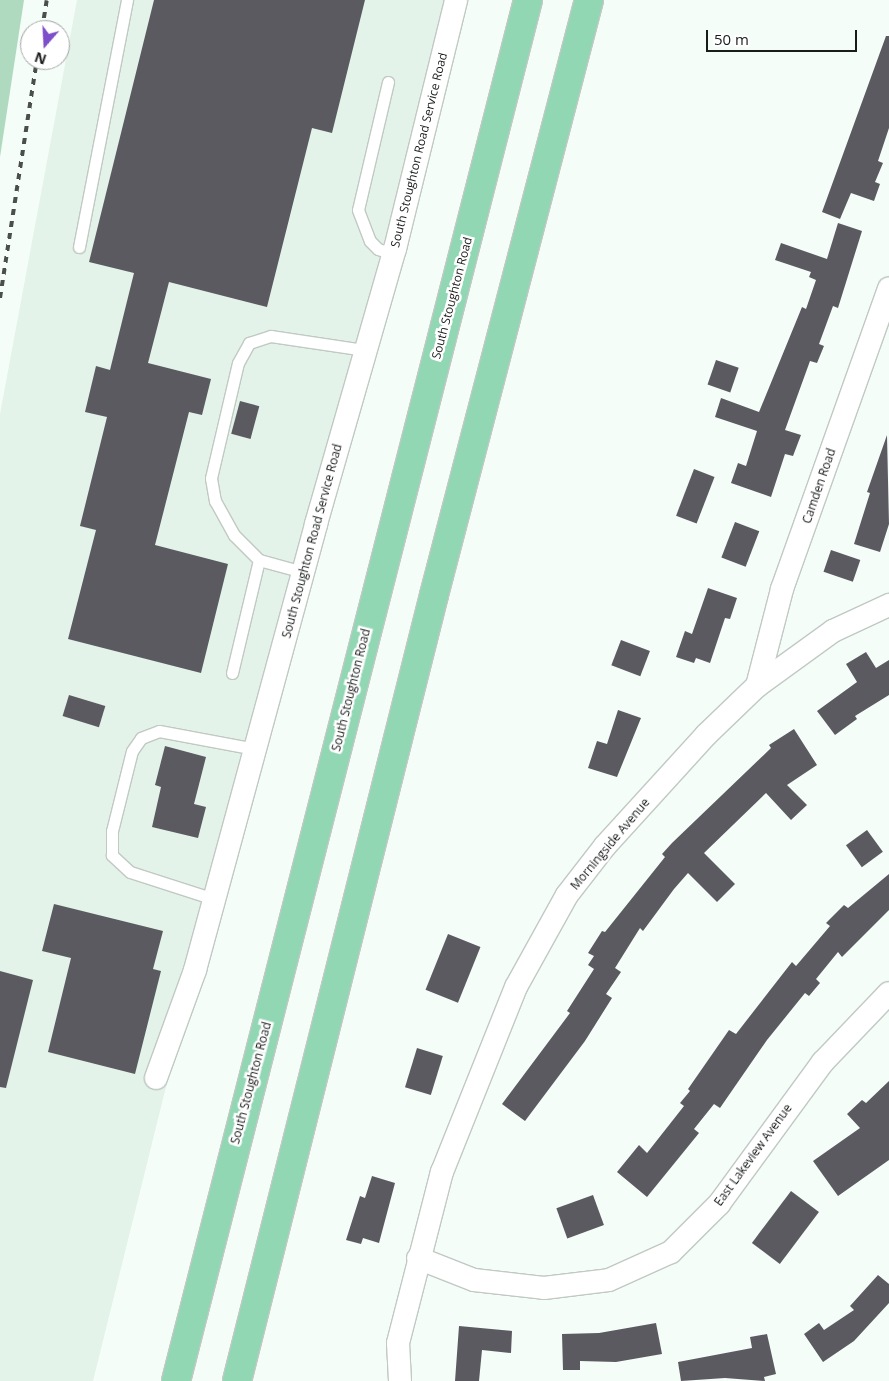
<!DOCTYPE html>
<html>
<head>
<meta charset="utf-8">
<style>
	body { margin:0 }
	#map { position:relative; width:889px; height:1381px; overflow:hidden; background:#f4fdf7; font-family:"Open Sans",sans-serif }
	div>[style] { position:absolute }
	.built>* { inset:0; background:#e3f3e9 }
	.green>* { inset:0; background:#afdac0 }
	.building>* { inset:0; background:#5c5a61; transform-origin:0 0 }
	.roads { filter:drop-shadow(1px 0 #c1c9c3) drop-shadow(-1px 0 #c1c9c3) drop-shadow(0 1px #c1c9c3) drop-shadow(0 -1px #c1c9c3) }
	.lane>* { height:11px; margin:-5.5px; padding:0 5.5px; transform-origin:5.5px; border-radius:5.5px; background:#fff }
	.street>* { height:22px; margin:-11px; padding:0 11px; transform-origin:11px; border-radius:11px; background:#fff }
	.primary>* { height:28px; margin:-14px; padding:0 14px; transform-origin:14px; border-radius:14px; background:#91d7b4 }
	.rail>* { height:4px; margin-top:-2px; transform-origin:0; background:repeating-linear-gradient(90deg,#4a4f4c 0 6px,transparent 0 12px) }
	span { translate:-50% -50%; white-space:nowrap; text-align:center; line-height:1.15; -webkit-text-stroke:5px #fff; paint-order:stroke }
	.street-label { font-size:12px; color:#191c1a }
	.north { position:absolute; left:20px; top:20px; width:50px; height:50px; box-sizing:border-box; background:#fff; border:1px solid #a3a4a3; border-radius:50%; rotate:199deg; font-size:14px; font-weight:700; line-height:20px; text-align:center; color:#191c1a }
	.north::after { content:''; display:block; margin:auto; width:18px; height:22px; background:#7d4fc8; clip-path:polygon(50% 0,100% 100%,50% 72%,0 100%) }
	.scale { position:absolute; left:706px; top:30px; width:151px; height:22px; box-sizing:border-box; border:2px solid #191c1a; border-top:0; padding-left:6px; font-size:15px; line-height:18px; white-space:nowrap; color:#191c1a; -webkit-text-stroke:4px #fff; paint-order:stroke }
</style>
</head>
<body>
<div id="map">
	<div class="built">
		<div style="clip-path:polygon(77px 0,456px 0,195px 970px,93px 1381px,0 1381px,0 414px)"></div>
	</div>
	<div class="green">
		<div style="clip-path:polygon(0 0,24px 0,0 157px)"></div>
	</div>
	<div class="building">
		<div style="clip-path:polygon(154px 0,365px 0,332px 133px,312px 128px,267px 307px,169px 282px,148px 363px,211px 379px,202px 415px,189px 412px,155px 545px,228px 564px,201px 673px,68px 639px,96px 530px,80px 526px,107px 417px,85px 412px,96px 366px,110px 370px,134px 273px,89px 262px)"></div>
		<div style="clip-path:polygon(886px 36px,889px 36px,889px 128px,878px 161px,883px 163px,875px 182px,880px 184px,874px 201px,851px 193px,840px 219px,822px 212px)"></div>
		<div style="clip-path:polygon(838px 223px,862px 231px,838px 308px,833px 306px,819px 344px,824px 346px,817px 363px,810px 361px,785px 430px,801px 435px,793px 456px,785px 454px,771px 497px,731px 483px,738px 463px,746px 466px,757px 431px,715px 417px,721px 398px,759px 412px,802px 307px,806px 309px,816px 280px,809px 277px,811px 272px,775px 260px,781px 243px,827px 259px)"></div>
		<div style="left:716px;top:360px;width:24px;height:26px;rotate:19deg"></div>
		<div style="left:240px;top:401px;width:20px;height:34px;rotate:15deg"></div>
		<div style="clip-path:polygon(887px 435px,889px 524px,880px 552px,854px 544px,870px 493px,867px 492px)"></div>
		<div style="left:694px;top:469px;width:22px;height:50px;rotate:21deg"></div>
		<div style="left:735px;top:522px;width:26px;height:38px;rotate:21deg"></div>
		<div style="left:831px;top:550px;width:31px;height:23px;rotate:19deg"></div>
		<div style="clip-path:polygon(708px 588px,737px 598px,730px 619px,725px 618px,710px 663px,696px 658px,694px 663px,676px 657px,685px 631px,692px 634px)"></div>
		<div style="left:621px;top:640px;width:31px;height:27px;rotate:21deg"></div>
		<div style="clip-path:polygon(866px 652px,876px 668px,889px 660px,889px 695px,855px 716px,857px 719px,835px 735px,817px 711px,857px 682px,846px 664px)"></div>
		<div style="left:69px;top:695px;width:38px;height:22px;rotate:17deg"></div>
		<div style="clip-path:polygon(618px 710px,641px 718px,617px 777px,588px 768px,597px 741px,607px 744px)"></div>
		<div style="clip-path:polygon(794px 729px,817px 765px,787px 785px,807px 805px,791px 820px,766px 793px,704px 853px,735px 884px,717px 902px,688px 873px,674px 889px,643px 931px,640px 928px,615px 968px,621px 972px,606px 994px,612px 998px,585px 1041px,525px 1121px,502px 1104px,570px 1013px,567px 1011px,594px 969px,588px 965px,594px 956px,588px 953px,602px 931px,605px 932px,665px 857px,662px 854px,672px 843px,771px 748px,769px 745px)"></div>
		<div style="clip-path:polygon(165px 746px,206px 757px,194px 804px,206px 807px,198px 838px,152px 827px,161px 787px,155px 785px)"></div>
		<div style="left:867px;top:830px;width:27px;height:26px;rotate:54deg"></div>
		<div style="clip-path:polygon(889px 874px,889px 910px,842px 957px,838px 952px,816px 979px,820px 983px,809px 996px,805px 993px,767px 1040px,720px 1108px,714px 1104px,694px 1129px,699px 1133px,647px 1197px,617px 1172px,639px 1145px,647px 1153px,684px 1106px,680px 1103px,690px 1091px,688px 1089px,729px 1030px,736px 1034px,792px 962px,796px 966px,830px 926px,826px 923px,844px 905px,848px 908px)"></div>
		<div style="clip-path:polygon(54px 904px,163px 931px,153px 969px,161px 971px,135px 1074px,48px 1052px,71px 958px,42px 951px)"></div>
		<div style="left:448px;top:934px;width:35px;height:60px;rotate:22deg"></div>
		<div style="clip-path:polygon(0 971px,33px 980px,6px 1088px,0 1087px)"></div>
		<div style="left:417px;top:1048px;width:27px;height:41px;rotate:17deg"></div>
		<div style="clip-path:polygon(889px 1081px,889px 1160px,838px 1196px,813px 1161px,860px 1128px,847px 1114px,862px 1100px,866px 1103px)"></div>
		<div style="clip-path:polygon(372px 1176px,395px 1183px,379px 1243px,363px 1238px,361px 1244px,346px 1240px,360px 1196px,365px 1198px)"></div>
		<div style="left:791px;top:1191px;width:35px;height:65px;rotate:37deg"></div>
		<div style="left:593px;top:1195px;width:32px;height:39px;rotate:70deg"></div>
		<div style="clip-path:polygon(878px 1275px,889px 1284px,889px 1303px,854px 1341px,823px 1362px,804px 1334px,819px 1323px,824px 1330px,854px 1310px,850px 1306px)"></div>
		<div style="clip-path:polygon(656px 1323px,662px 1354px,616px 1362px,580px 1361px,580px 1370px,563px 1370px,562px 1334px,599px 1333px)"></div>
		<div style="clip-path:polygon(459px 1326px,512px 1331px,511px 1353px,482px 1350px,479px 1381px,455px 1381px)"></div>
		<div style="clip-path:polygon(767px 1334px,776px 1374px,764px 1377px,765px 1381px,725px 1378px,681px 1381px,678px 1362px,752px 1348px,750px 1337px)"></div>
	</div>
	<div class="roads">
		<div class="lane">
			<div style="left:388px;top:82px;width:131px;rotate:103.2deg"></div>
			<div style="left:358px;top:210px;width:33px;rotate:69deg"></div>
			<div style="left:370px;top:241px;width:11px;rotate:45deg"></div>
			<div style="left:378px;top:249px;width:16px;rotate:18deg"></div>
			<div style="left:79px;top:247px;width:252px;rotate:-79deg"></div>
			<div style="left:303px;top:572px;width:46px;rotate:-164.7deg"></div>
			<div style="left:259px;top:560px;width:35px;rotate:-135deg"></div>
			<div style="left:234px;top:535px;width:39px;rotate:-119deg"></div>
			<div style="left:215px;top:501px;width:23px;rotate:-100deg"></div>
			<div style="left:211px;top:478px;width:118px;rotate:-76.8deg"></div>
			<div style="left:238px;top:363px;width:23px;rotate:-61deg"></div>
			<div style="left:249px;top:343px;width:23px;rotate:-18deg"></div>
			<div style="left:271px;top:336px;width:95px;rotate:8.5deg"></div>
			<div style="left:232px;top:673px;width:116px;rotate:-76.6deg"></div>
			<div style="left:214px;top:899px;width:88px;rotate:-162.2deg"></div>
			<div style="left:130px;top:872px;width:25px;rotate:-137deg"></div>
			<div style="left:112px;top:855px;width:24px;rotate:-90deg"></div>
			<div style="left:112px;top:831px;width:82px;rotate:-76deg"></div>
			<div style="left:132px;top:751px;width:16px;rotate:-55deg"></div>
			<div style="left:141px;top:738px;width:19px;rotate:-21deg"></div>
			<div style="left:159px;top:731px;width:98px;rotate:10.6deg"></div>
		</div>
		<div class="street">
			<div style="left:757px;top:686px;width:100px;rotate:-75.5deg"></div>
			<div style="left:782px;top:589px;width:319px;rotate:-70.4deg"></div>
			<div style="left:156px;top:1078px;width:115px;rotate:-70.1deg"></div>
			<div style="left:195px;top:970px;width:462px;rotate:-74.8deg"></div>
			<div style="left:316px;top:524px;width:286px;rotate:-74deg"></div>
			<div style="left:395px;top:249px;width:256px;rotate:-76.2deg"></div>
			<div style="left:418px;top:1258px;width:60px;rotate:21.4deg"></div>
			<div style="left:474px;top:1280px;width:70px;rotate:6.5deg"></div>
			<div style="left:544px;top:1288px;width:65px;rotate:-7deg"></div>
			<div style="left:609px;top:1280px;width:68px;rotate:-24.3deg"></div>
			<div style="left:671px;top:1252px;width:68px;rotate:-45deg"></div>
			<div style="left:719px;top:1204px;width:176px;rotate:-53.8deg"></div>
			<div style="left:823px;top:1062px;width:95px;rotate:-46.3deg"></div>
			<div style="left:400px;top:1381px;width:38px;rotate:-93deg"></div>
			<div style="left:398px;top:1343px;width:177px;rotate:-75.6deg"></div>
			<div style="left:442px;top:1172px;width:199px;rotate:-68.2deg"></div>
			<div style="left:516px;top:987px;width:105px;rotate:-61deg"></div>
			<div style="left:567px;top:895px;width:62px;rotate:-52.2deg"></div>
			<div style="left:605px;top:846px;width:150px;rotate:-47.7deg"></div>
			<div style="left:706px;top:735px;width:71px;rotate:-43.9deg"></div>
			<div style="left:757px;top:686px;width:94px;rotate:-35.9deg"></div>
			<div style="left:833px;top:631px;width:62px;rotate:-24.9deg"></div>
		</div>
		<div class="primary">
			<div style="left:176px;top:1381px;width:1425px;rotate:-75.7deg"></div>
			<div style="left:237px;top:1381px;width:810px;rotate:-75.93deg"></div>
			<div style="left:434px;top:595px;width:615px;rotate:-75.4deg"></div>
		</div>
	</div>
	<div class="rail">
		<div style="left:42px;top:30px;width:30px;rotate:-81deg"></div>
		<div style="left:0;top:298px;width:241px;rotate:-81.2deg"></div>
	</div>
	<div class="street-label">
		<span style="left:419px;top:150px;rotate:-76deg">South Stoughton Road Service Road</span>
		<span style="left:452px;top:298px;rotate:-75deg">South Stoughton Road</span>
		<span style="left:819px;top:486px;rotate:-71deg">Camden Road</span>
		<span style="left:312px;top:541px;rotate:-75deg">South Stoughton Road Service Road</span>
		<span style="left:351px;top:690px;rotate:-76deg">South Stoughton Road</span>
		<span style="left:610px;top:844px;rotate:-50deg">Morningside Avenue</span>
		<span style="left:251px;top:1083px;rotate:-75deg">South Stoughton Road</span>
		<span style="left:753px;top:1155px;rotate:-54deg">East Lakeview Avenue</span>
	</div>
	<div class="north">N</div>
	<div class="scale">50 m</div>
</div>
</body>
</html>
